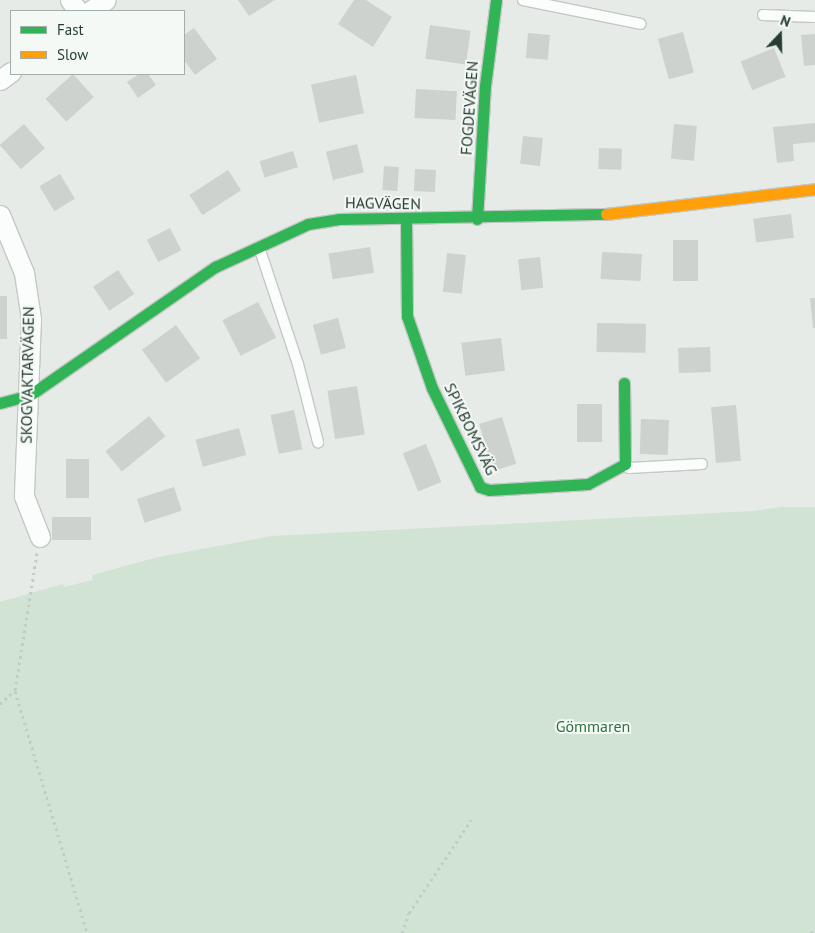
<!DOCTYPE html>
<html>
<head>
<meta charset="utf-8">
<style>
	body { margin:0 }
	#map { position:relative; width:815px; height:933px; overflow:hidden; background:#e6ebe8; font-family:"PT Sans",sans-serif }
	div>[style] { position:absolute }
	.green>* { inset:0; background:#d1e3d3 }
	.building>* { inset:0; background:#cdd2cf; transform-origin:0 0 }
	.path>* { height:3px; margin-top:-1.5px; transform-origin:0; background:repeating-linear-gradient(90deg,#c2cbc6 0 2.5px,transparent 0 6.5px) }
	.roads { filter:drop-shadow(1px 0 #c3c8c5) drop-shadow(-1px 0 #c3c8c5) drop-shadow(0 1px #c3c8c5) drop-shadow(0 -1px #c3c8c5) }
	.lane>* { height:10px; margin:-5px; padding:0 5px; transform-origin:5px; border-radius:5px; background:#fbfcfc }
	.street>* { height:19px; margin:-9.5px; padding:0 9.5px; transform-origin:9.5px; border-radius:9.5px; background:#fbfcfc }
	.fast>* { height:11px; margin:-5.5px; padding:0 5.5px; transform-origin:5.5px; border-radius:5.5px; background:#30b455 }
	.slow>* { height:11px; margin:-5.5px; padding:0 5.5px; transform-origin:5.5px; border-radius:5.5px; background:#ff9f0a }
	span { translate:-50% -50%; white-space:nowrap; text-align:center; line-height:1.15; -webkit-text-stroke:4px #f5f9f6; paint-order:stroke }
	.street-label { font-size:16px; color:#253d33 }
	.park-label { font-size:16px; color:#317141 }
	.legend { position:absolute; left:10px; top:10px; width:175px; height:65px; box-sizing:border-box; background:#f5f9f6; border:1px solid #a2aea8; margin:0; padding:6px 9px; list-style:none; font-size:15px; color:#253d33 }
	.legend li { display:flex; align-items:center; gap:10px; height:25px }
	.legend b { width:25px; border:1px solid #a2aea8 }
	.north { position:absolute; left:755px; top:10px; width:50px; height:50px; -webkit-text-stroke:4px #f5f9f6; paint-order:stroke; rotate:21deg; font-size:14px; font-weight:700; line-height:20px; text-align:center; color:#253d33 }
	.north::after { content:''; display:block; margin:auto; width:18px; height:22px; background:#253d33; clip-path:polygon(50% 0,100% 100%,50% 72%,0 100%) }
</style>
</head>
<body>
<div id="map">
	<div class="green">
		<div style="clip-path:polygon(782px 507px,815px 507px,815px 933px,0 933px,0 602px,63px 584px,64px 587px,93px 580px,92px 575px,158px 557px,272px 536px,753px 511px)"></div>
	</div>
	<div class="building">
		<div style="clip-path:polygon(238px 0,275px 0,249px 16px)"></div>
		<div style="clip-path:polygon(354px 0,366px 0,392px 17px,373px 47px,338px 24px)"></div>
		<div style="left:430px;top:25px;width:41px;height:34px;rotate:8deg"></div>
		<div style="clip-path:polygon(194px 28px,217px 59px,195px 75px,184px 60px,184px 35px)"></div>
		<div style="left:683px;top:32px;width:42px;height:26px;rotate:75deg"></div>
		<div style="left:528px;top:33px;width:22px;height:25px;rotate:5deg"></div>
		<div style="clip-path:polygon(815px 34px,815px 65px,804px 66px,801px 35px)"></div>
		<div style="left:774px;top:48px;width:31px;height:36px;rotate:68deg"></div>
		<div style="left:73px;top:74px;width:31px;height:37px;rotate:48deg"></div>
		<div style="clip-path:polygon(139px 74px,148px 74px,156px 85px,138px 98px,127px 82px)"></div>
		<div style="left:356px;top:75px;width:39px;height:46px;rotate:78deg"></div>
		<div style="left:416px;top:89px;width:41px;height:29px;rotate:3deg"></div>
		<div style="clip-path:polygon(815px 123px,815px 142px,793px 144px,794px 161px,777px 163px,773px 127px)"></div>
		<div style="left:24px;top:124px;width:32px;height:32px;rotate:49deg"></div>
		<div style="left:674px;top:124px;width:23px;height:35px;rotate:5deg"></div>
		<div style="left:523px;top:136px;width:20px;height:28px;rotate:6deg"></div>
		<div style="left:357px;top:144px;width:29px;height:32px;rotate:76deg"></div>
		<div style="left:599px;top:148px;width:23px;height:21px;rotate:2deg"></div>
		<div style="left:293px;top:151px;width:17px;height:35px;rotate:73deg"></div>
		<div style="left:384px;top:166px;width:15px;height:24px;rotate:4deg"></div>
		<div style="left:415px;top:169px;width:21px;height:22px;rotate:3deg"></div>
		<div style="left:228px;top:170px;width:24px;height:46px;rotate:57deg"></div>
		<div style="left:60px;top:174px;width:29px;height:24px;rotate:59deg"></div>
		<div style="left:791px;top:214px;width:24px;height:38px;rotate:83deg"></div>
		<div style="left:170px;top:228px;width:25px;height:26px;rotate:63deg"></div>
		<div style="left:673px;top:240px;width:25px;height:41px"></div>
		<div style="left:370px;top:247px;width:26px;height:42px;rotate:81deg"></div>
		<div style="left:602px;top:252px;width:40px;height:27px;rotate:3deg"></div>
		<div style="left:447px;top:253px;width:19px;height:39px;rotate:6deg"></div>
		<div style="left:540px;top:257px;width:31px;height:22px;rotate:84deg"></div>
		<div style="left:118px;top:270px;width:29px;height:30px;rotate:56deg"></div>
		<div style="left:7px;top:296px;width:43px;height:7px;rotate:90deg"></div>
		<div style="clip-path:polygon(810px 298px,815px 298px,815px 328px,813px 328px)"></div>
		<div style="left:258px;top:302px;width:40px;height:40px;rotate:63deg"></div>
		<div style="left:338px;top:318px;width:31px;height:26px;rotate:75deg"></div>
		<div style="left:597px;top:323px;width:49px;height:29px;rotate:1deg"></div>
		<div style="left:176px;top:325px;width:41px;height:42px;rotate:54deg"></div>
		<div style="left:501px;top:338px;width:33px;height:40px;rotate:83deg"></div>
		<div style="left:710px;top:347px;width:25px;height:32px;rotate:88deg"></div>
		<div style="left:357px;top:386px;width:49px;height:30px;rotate:81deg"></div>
		<div style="left:577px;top:404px;width:25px;height:38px"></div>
		<div style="left:736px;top:405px;width:56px;height:25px;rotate:85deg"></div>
		<div style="left:294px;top:410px;width:40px;height:24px;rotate:78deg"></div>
		<div style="left:149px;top:416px;width:26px;height:56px;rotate:51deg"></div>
		<div style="left:502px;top:417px;width:49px;height:24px;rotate:73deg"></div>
		<div style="left:641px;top:419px;width:28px;height:35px;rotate:2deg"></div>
		<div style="left:239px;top:428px;width:28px;height:45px;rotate:75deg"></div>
		<div style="left:426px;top:444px;width:41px;height:25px;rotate:68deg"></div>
		<div style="left:66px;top:459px;width:23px;height:39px"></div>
		<div style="left:174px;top:487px;width:25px;height:39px;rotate:72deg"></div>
		<div style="left:52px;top:517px;width:39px;height:23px"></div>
	</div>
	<div class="path">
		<div style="left:37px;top:553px;width:140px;rotate:99.1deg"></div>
		<div style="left:15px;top:691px;width:252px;rotate:73.4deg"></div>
		<div style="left:0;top:704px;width:19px;rotate:-43deg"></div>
		<div style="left:402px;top:933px;width:21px;rotate:-71deg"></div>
		<div style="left:409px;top:913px;width:112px;rotate:-56.3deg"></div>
		<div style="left:811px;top:933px;width:5px;rotate:-37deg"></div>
	</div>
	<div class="roads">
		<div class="lane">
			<div style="left:523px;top:0;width:120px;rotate:11.5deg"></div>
			<div style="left:763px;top:15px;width:52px;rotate:2.2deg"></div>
			<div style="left:259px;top:247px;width:123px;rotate:71.6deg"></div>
			<div style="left:298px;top:364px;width:81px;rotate:75.6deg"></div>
			<div style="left:625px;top:465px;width:5px;rotate:37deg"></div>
			<div style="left:629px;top:468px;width:73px;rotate:-3.1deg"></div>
		</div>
		<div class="street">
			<div style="left:70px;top:0;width:14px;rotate:54deg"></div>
			<div style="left:90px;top:11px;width:19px;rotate:-35deg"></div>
			<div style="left:0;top:80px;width:14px;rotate:-36deg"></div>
			<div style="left:0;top:215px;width:63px;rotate:67.5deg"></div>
			<div style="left:24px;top:273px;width:47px;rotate:81.3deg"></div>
			<div style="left:31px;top:319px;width:177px;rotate:92.3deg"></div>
			<div style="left:24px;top:496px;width:44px;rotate:68.7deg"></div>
		</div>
		<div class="fast">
			<div style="left:477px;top:219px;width:133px;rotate:-86.6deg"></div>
			<div style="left:485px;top:86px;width:87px;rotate:-82.7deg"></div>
			<div style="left:406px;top:221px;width:95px;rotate:89.4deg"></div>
			<div style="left:407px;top:316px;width:76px;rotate:70.9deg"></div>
			<div style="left:432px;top:388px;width:110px;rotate:64.1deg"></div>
			<div style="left:480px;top:487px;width:9px;rotate:18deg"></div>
			<div style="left:489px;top:490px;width:99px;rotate:-3.5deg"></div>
			<div style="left:588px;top:484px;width:42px;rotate:-28.4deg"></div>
			<div style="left:625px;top:464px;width:81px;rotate:-90.7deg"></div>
			<div style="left:0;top:403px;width:31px;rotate:-15deg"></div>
			<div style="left:30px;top:395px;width:225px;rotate:-34.7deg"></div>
			<div style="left:215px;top:267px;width:102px;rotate:-24.8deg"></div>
			<div style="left:308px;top:224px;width:31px;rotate:-9deg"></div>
			<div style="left:339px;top:219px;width:267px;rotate:-1.1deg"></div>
		</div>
		<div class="slow">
			<div style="left:606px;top:214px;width:210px;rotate:-6.8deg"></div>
		</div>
	</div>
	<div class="street-label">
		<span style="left:469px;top:108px;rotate:-86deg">FOGDEVÄGEN</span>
		<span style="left:383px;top:203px;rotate:1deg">HAGVÄGEN</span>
		<span style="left:27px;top:375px;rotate:-89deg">SKOGVAKTARVÄGEN</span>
		<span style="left:471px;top:429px;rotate:64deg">SPIKBOMSVÄG</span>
	</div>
	<div class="park-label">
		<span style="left:593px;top:726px">Gömmaren</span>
	</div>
	<ul class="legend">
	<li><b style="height:6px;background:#30b455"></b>Fast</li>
	<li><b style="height:6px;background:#ff9f0a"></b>Slow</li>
	</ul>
	<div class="north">N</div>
</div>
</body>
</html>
